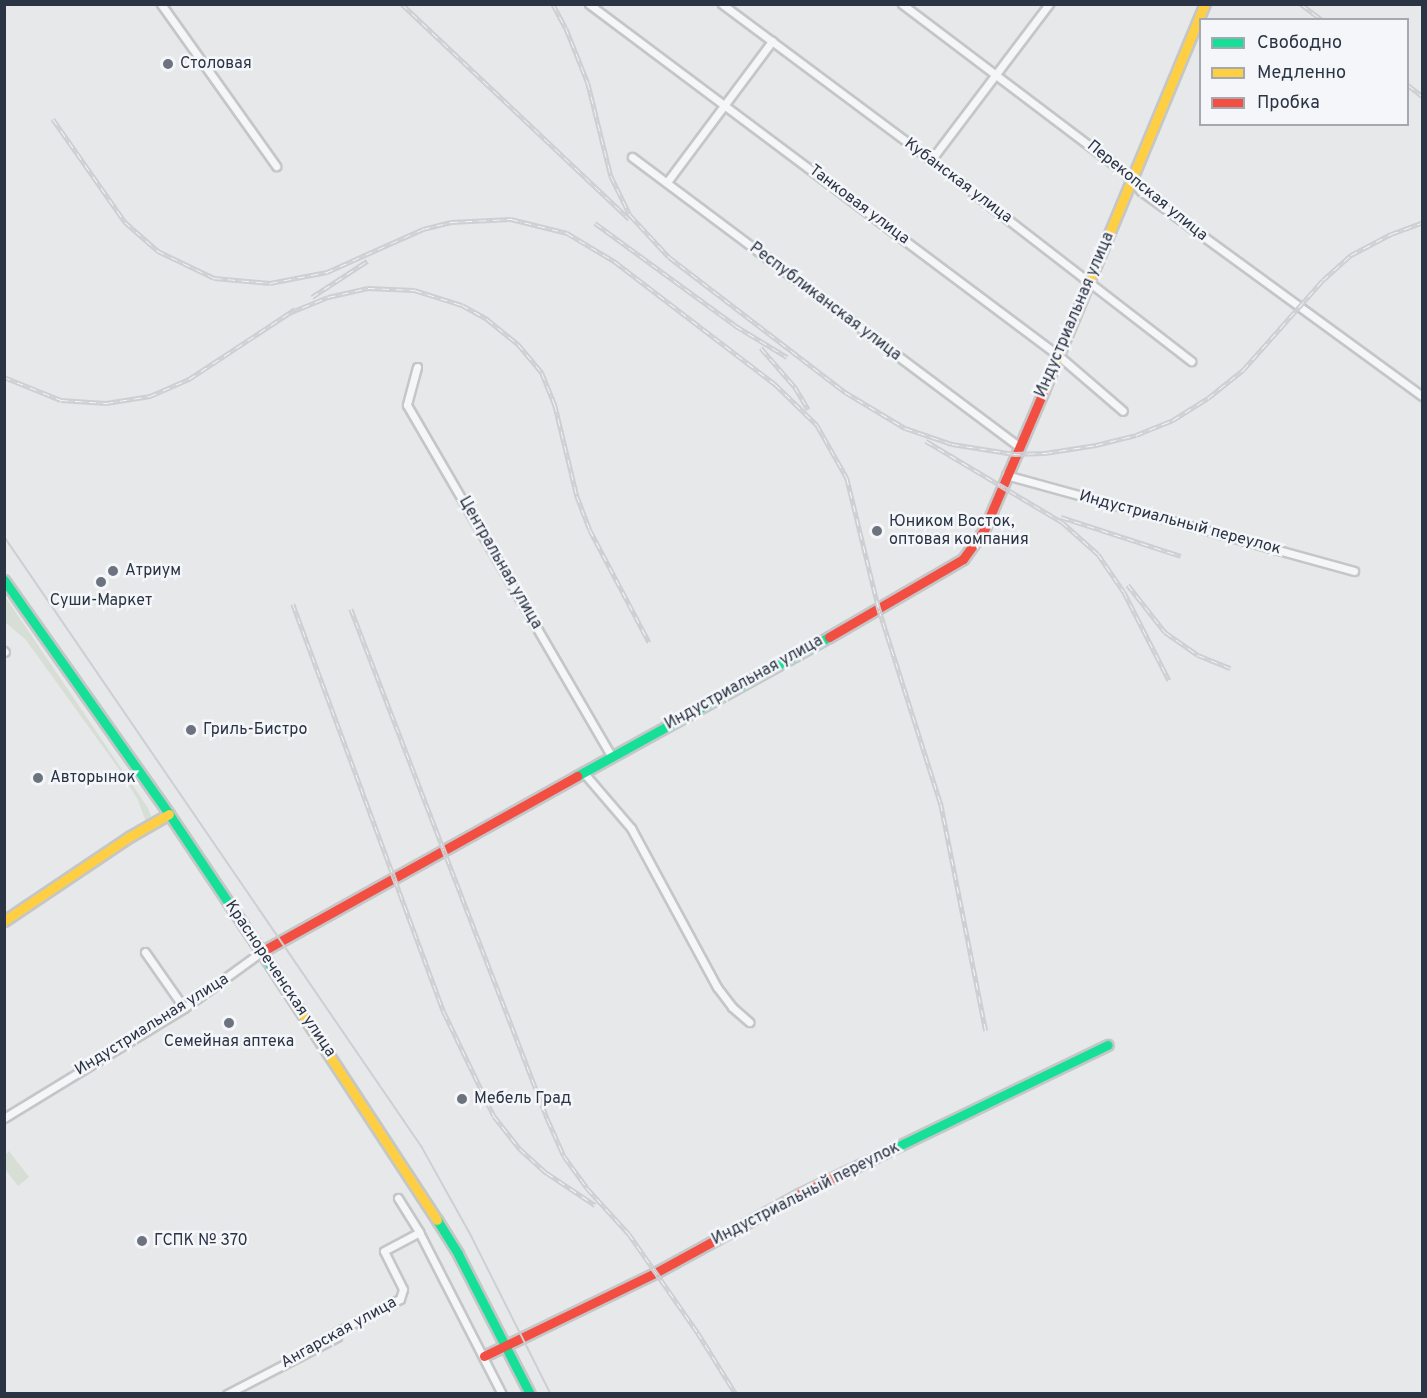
<!DOCTYPE html>
<html>
<head>
<meta charset="utf-8">
<style>
	body { margin:0 }
	#map { position:relative; width:1427px; height:1398px; overflow:hidden; background:#e6e8ea; font-family:Overpass,sans-serif }
	div>[style] { position:absolute }
	.green>* { inset:0; background:#d6ded6 }
	.roads { filter:drop-shadow(2px 0 #c4c6c8) drop-shadow(-2px 0 #c4c6c8) drop-shadow(0 2px #c4c6c8) drop-shadow(0 -2px #c4c6c8) }
	.street>* { height:7px; margin:-3.5px; padding:0 3.5px; transform-origin:3.5px; border-radius:3.5px; background:#f5f6f7 }
	.fast>* { height:9px; margin:-4.5px; padding:0 4.5px; transform-origin:4.5px; border-radius:4.5px; background:#16e098 }
	.slow>* { height:9px; margin:-4.5px; padding:0 4.5px; transform-origin:4.5px; border-radius:4.5px; background:#ffcf43 }
	.jam>* { height:9px; margin:-4.5px; padding:0 4.5px; transform-origin:4.5px; border-radius:4.5px; background:#f24e42 }
	.tram>* { height:1.5px; margin:-0.75px; padding:0 0.75px; transform-origin:0.75px; border-radius:0.75px; background:#cecfd2 }
	.rail>* { height:4.5px; margin-top:-2.25px; transform-origin:0; background:repeating-linear-gradient(90deg,#f4f6f9 0 7px,#cecfd2 0 14px); box-sizing:border-box; border-block:2px solid #cecfd2 }
	.dots>* { width:16px; height:16px; translate:-50% -50%; box-sizing:border-box; border:3px solid #f4f6f9; border-radius:50% }
	span { translate:-50% -50%; white-space:nowrap; text-align:center; line-height:1.15; -webkit-text-stroke:5px #f4f6f9; paint-order:stroke }
	.poi-label { font-size:16px; color:#2b3445 }
	.left { translate:0 -50%; text-align:left }
	.street-label { font-size:16px; color:#2b3445 }
	.frame { position:absolute; inset:0; border:6px solid #2b3445; pointer-events:none }
	.legend { position:absolute; left:1199px; top:18px; width:210px; height:108px; box-sizing:border-box; background:#f4f6f9; border:2px solid #a4a8b1; margin:0; padding:8px 10px; list-style:none; font-size:18px; color:#2b3445 }
	.legend li { display:flex; align-items:center; gap:12px; height:30px }
	.legend b { width:30px; border:2px solid #a4a8b1 }
</style>
</head>
<body>
<div id="map">
	<div class="green">
		<div style="clip-path:polygon(4px 595px,148px 808px,151px 816px,146px 822px,138px 800px,119px 769px,26px 640px,5px 622px)"></div>
		<div style="clip-path:polygon(9px 1151px,29px 1177px,18px 1186px,5px 1169px,5px 1155px)"></div>
	</div>
	<div class="roads">
		<div class="street">
			<div style="left:161px;top:4px;width:199px;rotate:54.6deg"></div>
			<div style="left:589px;top:4px;width:587px;rotate:36.83deg"></div>
			<div style="left:1059px;top:356px;width:84px;rotate:40.7deg"></div>
			<div style="left:722px;top:4px;width:261px;rotate:36.7deg"></div>
			<div style="left:931px;top:160px;width:329px;rotate:37.7deg"></div>
			<div style="left:902px;top:4px;width:277px;rotate:37.1deg"></div>
			<div style="left:1123px;top:171px;width:27px;rotate:48deg"></div>
			<div style="left:1141px;top:191px;width:348px;rotate:36.1deg"></div>
			<div style="left:632px;top:157px;width:482px;rotate:36.8deg"></div>
			<div style="left:931px;top:160px;width:196px;rotate:-52.9deg"></div>
			<div style="left:667px;top:182px;width:176px;rotate:-53.3deg"></div>
			<div style="left:417px;top:367px;width:39px;rotate:105deg"></div>
			<div style="left:407px;top:405px;width:405px;rotate:59.8deg"></div>
			<div style="left:1006px;top:475px;width:361px;rotate:15.4deg"></div>
			<div style="left:4px;top:651px;width:1px;rotate:45deg"></div>
			<div style="left:583px;top:772px;width:74px;rotate:49.4deg"></div>
			<div style="left:631px;top:828px;width:181px;rotate:61.6deg"></div>
			<div style="left:717px;top:987px;width:25px;rotate:53deg"></div>
			<div style="left:732px;top:1007px;width:23px;rotate:41deg"></div>
			<div style="left:145px;top:952px;width:68px;rotate:55.1deg"></div>
			<div style="left:4px;top:1118px;width:211px;rotate:-31.4deg"></div>
			<div style="left:184px;top:1008px;width:95px;rotate:-36deg"></div>
			<div style="left:398px;top:1198px;width:40px;rotate:58deg"></div>
			<div style="left:419px;top:1232px;width:182px;rotate:62.9deg"></div>
			<div style="left:227px;top:1394px;width:124px;rotate:-27.4deg"></div>
			<div style="left:337px;top:1337px;width:4px;rotate:-117deg"></div>
			<div style="left:335px;top:1333px;width:73px;rotate:-27.6deg"></div>
			<div style="left:400px;top:1299px;width:10px;rotate:-73deg"></div>
			<div style="left:403px;top:1289px;width:42px;rotate:-116.6deg"></div>
			<div style="left:384px;top:1251px;width:40px;rotate:-28deg"></div>
		</div>
		<div class="fast">
			<div style="left:4px;top:580px;width:286px;rotate:54.8deg"></div>
			<div style="left:169px;top:814px;width:185px;rotate:56.2deg"></div>
			<div style="left:577px;top:776px;width:288px;rotate:-28.9deg"></div>
			<div style="left:851px;top:1169px;width:285px;rotate:-25.8deg"></div>
			<div style="left:437px;top:1220px;width:40px;rotate:58deg"></div>
			<div style="left:458px;top:1254px;width:157px;rotate:62.8deg"></div>
		</div>
		<div class="slow">
			<div style="left:1044px;top:390px;width:418px;rotate:-67.4deg"></div>
			<div style="left:4px;top:921px;width:151px;rotate:-33.9deg"></div>
			<div style="left:129px;top:837px;width:46px;rotate:-29.9deg"></div>
			<div style="left:272px;top:968px;width:301px;rotate:56.8deg"></div>
		</div>
		<div class="jam">
			<div style="left:829px;top:637px;width:155px;rotate:-30.2deg"></div>
			<div style="left:963px;top:559px;width:36px;rotate:-54deg"></div>
			<div style="left:984px;top:530px;width:152px;rotate:-66.8deg"></div>
			<div style="left:261px;top:952px;width:362px;rotate:-29.1deg"></div>
			<div style="left:484px;top:1356px;width:190px;rotate:-25.9deg"></div>
			<div style="left:655px;top:1273px;width:164px;rotate:-28.7deg"></div>
			<div style="left:799px;top:1194px;width:58px;rotate:-25.7deg"></div>
		</div>
	</div>
	<div class="tram">
		<div style="left:4px;top:536px;width:740px;rotate:55.62deg"></div>
		<div style="left:422px;top:1147px;width:103px;rotate:60.9deg"></div>
		<div style="left:472px;top:1237px;width:176px;rotate:63.3deg"></div>
	</div>
	<div class="rail">
		<div style="left:402px;top:4px;width:313px;rotate:43.4deg"></div>
		<div style="left:553px;top:4px;width:27px;rotate:62deg"></div>
		<div style="left:566px;top:28px;width:59px;rotate:68.2deg"></div>
		<div style="left:588px;top:83px;width:96px;rotate:76.1deg"></div>
		<div style="left:611px;top:176px;width:43px;rotate:64deg"></div>
		<div style="left:630px;top:215px;width:57px;rotate:47.1deg"></div>
		<div style="left:669px;top:257px;width:222px;rotate:37.5deg"></div>
		<div style="left:845px;top:392px;width:70px;rotate:31deg"></div>
		<div style="left:905px;top:428px;width:50px;rotate:18.8deg"></div>
		<div style="left:952px;top:444px;width:63px;rotate:9.2deg"></div>
		<div style="left:1014px;top:454px;width:31px;rotate:-2deg"></div>
		<div style="left:1045px;top:453px;width:52px;rotate:-8.9deg"></div>
		<div style="left:1096px;top:445px;width:41px;rotate:-14deg"></div>
		<div style="left:1136px;top:435px;width:40px;rotate:-22deg"></div>
		<div style="left:1173px;top:420px;width:41px;rotate:-32.2deg"></div>
		<div style="left:1208px;top:398px;width:45px;rotate:-38.7deg"></div>
		<div style="left:1243px;top:370px;width:120px;rotate:-48.4deg"></div>
		<div style="left:1323px;top:280px;width:38px;rotate:-42deg"></div>
		<div style="left:1351px;top:255px;width:45px;rotate:-27.7deg"></div>
		<div style="left:1391px;top:234px;width:33px;rotate:-20deg"></div>
		<div style="left:1301px;top:4px;width:26px;rotate:37deg"></div>
		<div style="left:1408px;top:85px;width:18px;rotate:38deg"></div>
		<div style="left:53px;top:119px;width:126px;rotate:55deg"></div>
		<div style="left:125px;top:222px;width:44px;rotate:41.3deg"></div>
		<div style="left:158px;top:251px;width:62px;rotate:25.7deg"></div>
		<div style="left:214px;top:278px;width:56px;rotate:5.1deg"></div>
		<div style="left:270px;top:283px;width:58px;rotate:-10.9deg"></div>
		<div style="left:327px;top:272px;width:105px;rotate:-24.1deg"></div>
		<div style="left:423px;top:229px;width:29px;rotate:-14deg"></div>
		<div style="left:451px;top:222px;width:60px;rotate:-2.9deg"></div>
		<div style="left:511px;top:219px;width:58px;rotate:14deg"></div>
		<div style="left:567px;top:233px;width:55px;rotate:30.8deg"></div>
		<div style="left:614px;top:261px;width:203px;rotate:37.4deg"></div>
		<div style="left:775px;top:384px;width:59px;rotate:44.3deg"></div>
		<div style="left:817px;top:425px;width:61px;rotate:60.5deg"></div>
		<div style="left:847px;top:478px;width:135px;rotate:76.3deg"></div>
		<div style="left:879px;top:609px;width:205px;rotate:72.4deg"></div>
		<div style="left:941px;top:804px;width:231px;rotate:78.8deg"></div>
		<div style="left:595px;top:223px;width:175px;rotate:36.1deg"></div>
		<div style="left:736px;top:326px;width:60px;rotate:31.3deg"></div>
		<div style="left:312px;top:297px;width:66px;rotate:-33.2deg"></div>
		<div style="left:289px;top:313px;width:42px;rotate:-22.3deg"></div>
		<div style="left:328px;top:297px;width:41px;rotate:-12.7deg"></div>
		<div style="left:368px;top:288px;width:46px;rotate:2.5deg"></div>
		<div style="left:414px;top:290px;width:50px;rotate:17.4deg"></div>
		<div style="left:462px;top:305px;width:29px;rotate:29deg"></div>
		<div style="left:487px;top:319px;width:40px;rotate:39deg"></div>
		<div style="left:518px;top:344px;width:38px;rotate:50deg"></div>
		<div style="left:542px;top:373px;width:35px;rotate:68deg"></div>
		<div style="left:555px;top:405px;width:94px;rotate:76.4deg"></div>
		<div style="left:577px;top:496px;width:36px;rotate:69deg"></div>
		<div style="left:590px;top:530px;width:127px;rotate:62.2deg"></div>
		<div style="left:761px;top:348px;width:52px;rotate:48.9deg"></div>
		<div style="left:795px;top:387px;width:26px;rotate:59deg"></div>
		<div style="left:4px;top:377px;width:61px;rotate:22deg"></div>
		<div style="left:61px;top:400px;width:45px;rotate:3.8deg"></div>
		<div style="left:106px;top:403px;width:45px;rotate:-9deg"></div>
		<div style="left:150px;top:396px;width:43px;rotate:-23.6deg"></div>
		<div style="left:189px;top:379px;width:127px;rotate:-33.4deg"></div>
		<div style="left:926px;top:441px;width:158px;rotate:30.8deg"></div>
		<div style="left:1062px;top:522px;width:48px;rotate:41.6deg"></div>
		<div style="left:1098px;top:554px;width:46px;rotate:55.6deg"></div>
		<div style="left:1124px;top:592px;width:99px;rotate:62.9deg"></div>
		<div style="left:1061px;top:517px;width:126px;rotate:18deg"></div>
		<div style="left:1128px;top:585px;width:60px;rotate:51.8deg"></div>
		<div style="left:1165px;top:632px;width:40px;rotate:34.9deg"></div>
		<div style="left:1198px;top:655px;width:35px;rotate:22deg"></div>
		<div style="left:293px;top:604px;width:435px;rotate:69.7deg"></div>
		<div style="left:444px;top:1012px;width:115px;rotate:64.3deg"></div>
		<div style="left:494px;top:1116px;width:42px;rotate:51.8deg"></div>
		<div style="left:520px;top:1149px;width:36px;rotate:42deg"></div>
		<div style="left:547px;top:1173px;width:58px;rotate:33.7deg"></div>
		<div style="left:351px;top:609px;width:548px;rotate:68.92deg"></div>
		<div style="left:548px;top:1120px;width:39px;rotate:66deg"></div>
		<div style="left:564px;top:1156px;width:39px;rotate:54deg"></div>
		<div style="left:587px;top:1188px;width:62px;rotate:47.6deg"></div>
		<div style="left:629px;top:1234px;width:121px;rotate:55.1deg"></div>
		<div style="left:698px;top:1333px;width:72px;rotate:58.1deg"></div>
	</div>
	<div class="dots">
		<div style="left:168px;top:64px;background:#6c737f"></div>
		<div style="left:877px;top:531px;background:#6c737f"></div>
		<div style="left:113px;top:571px;background:#6c737f"></div>
		<div style="left:101px;top:582px;background:#6c737f"></div>
		<div style="left:191px;top:730px;background:#6c737f"></div>
		<div style="left:38px;top:778px;background:#6c737f"></div>
		<div style="left:229px;top:1023px;background:#6c737f"></div>
		<div style="left:462px;top:1099px;background:#6c737f"></div>
		<div style="left:142px;top:1241px;background:#6c737f"></div>
	</div>
	<div class="poi-label">
		<span class="left" style="left:180px;top:64px">Столовая</span>
		<span class="left" style="left:889px;top:531px">Юником Восток,<br>оптовая компания</span>
		<span class="left" style="left:125px;top:571px">Атриум</span>
		<span style="left:101px;top:601px">Суши-Маркет</span>
		<span class="left" style="left:203px;top:730px">Гриль-Бистро</span>
		<span class="left" style="left:50px;top:778px">Авторынок</span>
		<span style="left:229px;top:1042px">Семейная аптека</span>
		<span class="left" style="left:474px;top:1099px">Мебель Град</span>
		<span class="left" style="left:154px;top:1241px">ГСПК № 370</span>
	</div>
	<div class="street-label">
		<span style="left:958px;top:181px;rotate:37deg">Кубанская улица</span>
		<span style="left:1147px;top:191px;rotate:39deg">Перекопская улица</span>
		<span style="left:859px;top:205px;rotate:37deg">Танковая улица</span>
		<span style="left:825px;top:302px;rotate:37deg">Республиканская улица</span>
		<span style="left:1075px;top:315px;rotate:-67deg">Индустриальная улица</span>
		<span style="left:1180px;top:523px;rotate:15deg">Индустриальный переулок</span>
		<span style="left:500px;top:563px;rotate:60deg">Центральная улица</span>
		<span style="left:744px;top:683px;rotate:-29deg">Индустриальная улица</span>
		<span style="left:280px;top:979px;rotate:56deg">Краснореченская улица</span>
		<span style="left:152px;top:1025px;rotate:-32deg">Индустриальная улица</span>
		<span style="left:806px;top:1194px;rotate:-27deg">Индустриальный переулок</span>
		<span style="left:339px;top:1333px;rotate:-29deg">Ангарская улица</span>
	</div>
	<div class="frame"></div>
	<ul class="legend">
	<li><b style="height:8px;background:#16e098"></b>Свободно</li>
	<li><b style="height:8px;background:#ffcf43"></b>Медленно</li>
	<li><b style="height:8px;background:#f24e42"></b>Пробка</li>
	</ul>
</div>
</body>
</html>
